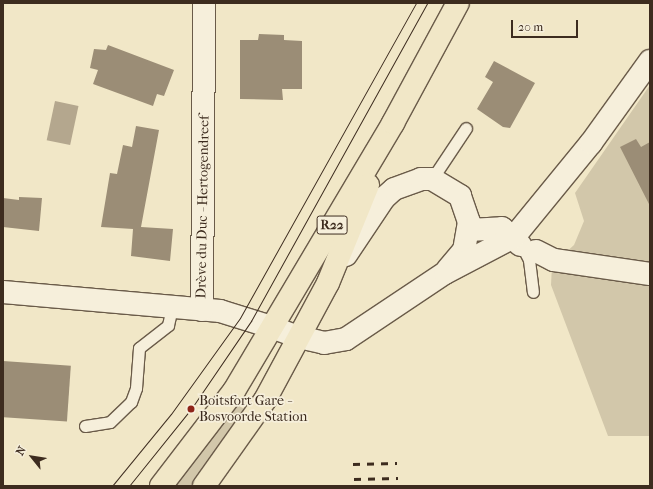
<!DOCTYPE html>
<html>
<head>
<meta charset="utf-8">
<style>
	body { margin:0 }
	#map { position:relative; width:653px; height:489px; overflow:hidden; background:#f1e7c7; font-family:"IM FELL French Canon",serif }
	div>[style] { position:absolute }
	.green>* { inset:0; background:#d2c7aa }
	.water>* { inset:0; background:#b4a78e; transform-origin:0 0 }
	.building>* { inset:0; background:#9b8d76; transform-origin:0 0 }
	.roads { filter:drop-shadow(1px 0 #6a5b49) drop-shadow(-1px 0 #6a5b49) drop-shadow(0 1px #6a5b49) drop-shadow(0 -1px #6a5b49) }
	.service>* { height:11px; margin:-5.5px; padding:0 5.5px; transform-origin:5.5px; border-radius:5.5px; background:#f6efdb }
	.minor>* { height:22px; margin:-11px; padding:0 11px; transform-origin:11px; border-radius:11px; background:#f6efdb }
	.tertiary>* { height:22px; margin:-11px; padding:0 11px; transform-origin:11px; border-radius:11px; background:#f6efdb }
	.primary>* { height:22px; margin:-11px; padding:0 11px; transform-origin:11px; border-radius:11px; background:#f1e7c7 }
	.tram>* { height:1px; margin:-0.5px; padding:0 0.5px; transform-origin:0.5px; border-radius:0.5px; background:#3d2c1f }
	.rail>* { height:3px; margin-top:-1.5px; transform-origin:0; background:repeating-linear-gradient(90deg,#3d2c1f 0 7px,transparent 0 14px) }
	.dots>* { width:11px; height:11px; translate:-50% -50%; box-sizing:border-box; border:2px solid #f6efdb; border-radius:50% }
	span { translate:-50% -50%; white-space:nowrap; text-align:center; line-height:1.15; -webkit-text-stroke:3.5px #f6efdb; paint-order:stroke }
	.shield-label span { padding:1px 3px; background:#f6efdb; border:1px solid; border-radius:3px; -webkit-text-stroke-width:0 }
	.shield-label { font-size:13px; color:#3d2c1f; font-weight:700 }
	.street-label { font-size:14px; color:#3d2c1f }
	.poi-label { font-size:14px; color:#3d2c1f }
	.left { translate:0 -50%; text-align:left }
	.frame { position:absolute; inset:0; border:4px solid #3d2c1f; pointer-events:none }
	.north { position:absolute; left:12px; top:437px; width:40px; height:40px; -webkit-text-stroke:3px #f6efdb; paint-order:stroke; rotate:300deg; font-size:11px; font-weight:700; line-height:16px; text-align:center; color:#3d2c1f }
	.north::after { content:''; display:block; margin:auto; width:14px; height:18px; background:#3d2c1f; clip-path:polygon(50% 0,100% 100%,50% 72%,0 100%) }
	.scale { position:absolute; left:511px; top:20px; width:67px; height:18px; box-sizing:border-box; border:2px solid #3d2c1f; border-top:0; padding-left:5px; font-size:12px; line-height:14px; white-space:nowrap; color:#3d2c1f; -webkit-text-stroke:3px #f6efdb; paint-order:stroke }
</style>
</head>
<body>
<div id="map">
	<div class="green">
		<div style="clip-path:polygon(650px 85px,650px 436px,608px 436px,551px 285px,552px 265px,574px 245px,584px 221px,575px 193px)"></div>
		<div style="clip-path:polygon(238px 405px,247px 411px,209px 463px,190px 486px,174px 486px)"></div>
	</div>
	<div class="water">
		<div style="left:55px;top:101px;width:24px;height:40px;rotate:12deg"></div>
	</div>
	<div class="building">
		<div style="clip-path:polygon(259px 34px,284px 35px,284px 40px,302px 41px,302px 89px,282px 89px,283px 100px,240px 99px,240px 40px,258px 40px)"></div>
		<div style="clip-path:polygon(108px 45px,174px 70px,164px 96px,157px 94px,153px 106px,93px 84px,98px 70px,90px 68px,94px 49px,106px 50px)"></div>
		<div style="clip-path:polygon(494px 61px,535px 83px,510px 128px,503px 127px,477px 109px,493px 82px,485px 77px)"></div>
		<div style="clip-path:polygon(136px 126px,159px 130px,141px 227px,173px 229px,170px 261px,131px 256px,133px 229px,101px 227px,110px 173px,117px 174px,123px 145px,132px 147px)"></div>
		<div style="clip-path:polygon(636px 139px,641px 147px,650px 142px,650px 206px,620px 147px)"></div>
		<div style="clip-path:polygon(19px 197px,42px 198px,39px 231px,3px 227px,3px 198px,19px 200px)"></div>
		<div style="left:3px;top:361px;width:68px;height:56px;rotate:4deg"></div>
	</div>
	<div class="roads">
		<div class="service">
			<div style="left:432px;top:179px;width:61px;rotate:-56.3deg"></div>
			<div style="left:524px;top:250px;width:11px;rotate:63deg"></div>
			<div style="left:529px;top:260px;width:32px;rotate:83deg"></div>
			<div style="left:85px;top:426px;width:25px;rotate:-9deg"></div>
			<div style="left:110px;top:422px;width:29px;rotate:-44deg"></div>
			<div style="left:131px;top:402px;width:15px;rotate:-70deg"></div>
			<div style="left:136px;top:388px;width:40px;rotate:-85.7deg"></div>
			<div style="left:139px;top:348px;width:37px;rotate:-38deg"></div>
			<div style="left:168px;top:325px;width:18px;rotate:-77deg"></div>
		</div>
		<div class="minor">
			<div style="left:469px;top:230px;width:33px;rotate:-3deg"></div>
			<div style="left:502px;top:228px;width:25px;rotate:43deg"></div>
			<div style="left:536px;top:251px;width:20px;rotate:27deg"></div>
			<div style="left:554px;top:260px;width:97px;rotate:8.3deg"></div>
			<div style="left:346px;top:255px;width:69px;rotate:-56.3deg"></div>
			<div style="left:384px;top:198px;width:13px;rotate:-42deg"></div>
			<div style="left:394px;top:189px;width:29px;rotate:-20deg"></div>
			<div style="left:421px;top:179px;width:11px"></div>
			<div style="left:432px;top:179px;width:33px;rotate:31deg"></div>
			<div style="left:460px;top:196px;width:28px;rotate:71deg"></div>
			<div style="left:469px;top:222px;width:28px;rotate:100deg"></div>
			<div style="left:464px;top:250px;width:25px;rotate:130deg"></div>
			<div style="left:3px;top:292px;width:218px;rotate:5deg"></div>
			<div style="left:220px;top:311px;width:53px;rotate:17.4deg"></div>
			<div style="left:202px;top:310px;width:307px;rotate:-89.6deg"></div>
			<div style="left:299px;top:337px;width:26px;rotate:13deg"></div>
			<div style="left:324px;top:343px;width:22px;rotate:-10deg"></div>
			<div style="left:346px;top:339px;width:119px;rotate:-33.7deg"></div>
			<div style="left:445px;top:273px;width:78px;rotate:-27.6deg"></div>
			<div style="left:514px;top:237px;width:122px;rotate:-50.7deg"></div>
			<div style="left:591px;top:143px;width:101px;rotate:-54.3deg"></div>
		</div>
		<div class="tertiary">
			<div style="left:271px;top:327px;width:30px;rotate:20deg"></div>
		</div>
		<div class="primary">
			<div style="left:161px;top:486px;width:120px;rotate:-52.5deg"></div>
			<div style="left:234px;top:391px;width:312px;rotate:-59.3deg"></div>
			<div style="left:393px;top:123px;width:136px;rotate:-61.6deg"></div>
			<div style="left:204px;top:486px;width:105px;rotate:-54.7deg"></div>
			<div style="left:265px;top:400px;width:133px;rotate:-61.7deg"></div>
			<div style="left:328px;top:283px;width:106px;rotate:-67.8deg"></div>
		</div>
	</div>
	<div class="tram">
		<div style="left:112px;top:486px;width:93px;rotate:-50.7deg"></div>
		<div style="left:171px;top:414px;width:118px;rotate:-54.3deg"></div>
		<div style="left:240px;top:318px;width:361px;rotate:-60.8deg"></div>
		<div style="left:129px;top:486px;width:99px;rotate:-51.2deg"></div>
		<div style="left:191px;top:409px;width:107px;rotate:-55.7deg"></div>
		<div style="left:251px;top:321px;width:363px;rotate:-61deg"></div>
	</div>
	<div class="rail">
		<div style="left:353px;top:464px;width:44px;rotate:-1.3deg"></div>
		<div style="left:354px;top:479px;width:44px;rotate:-1.3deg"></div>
	</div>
	<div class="dots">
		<div style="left:191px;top:409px;background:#8f2418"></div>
	</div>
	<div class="shield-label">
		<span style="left:332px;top:225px">R22</span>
	</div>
	<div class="street-label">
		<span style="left:203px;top:207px;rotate:-89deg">Drève du Duc - Hertogendreef</span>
	</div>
	<div class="poi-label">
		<span class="left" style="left:199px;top:409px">Boitsfort Gare -<br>Bosvoorde Station</span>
	</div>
	<div class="frame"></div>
	<div class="north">N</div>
	<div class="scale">20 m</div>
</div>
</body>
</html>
